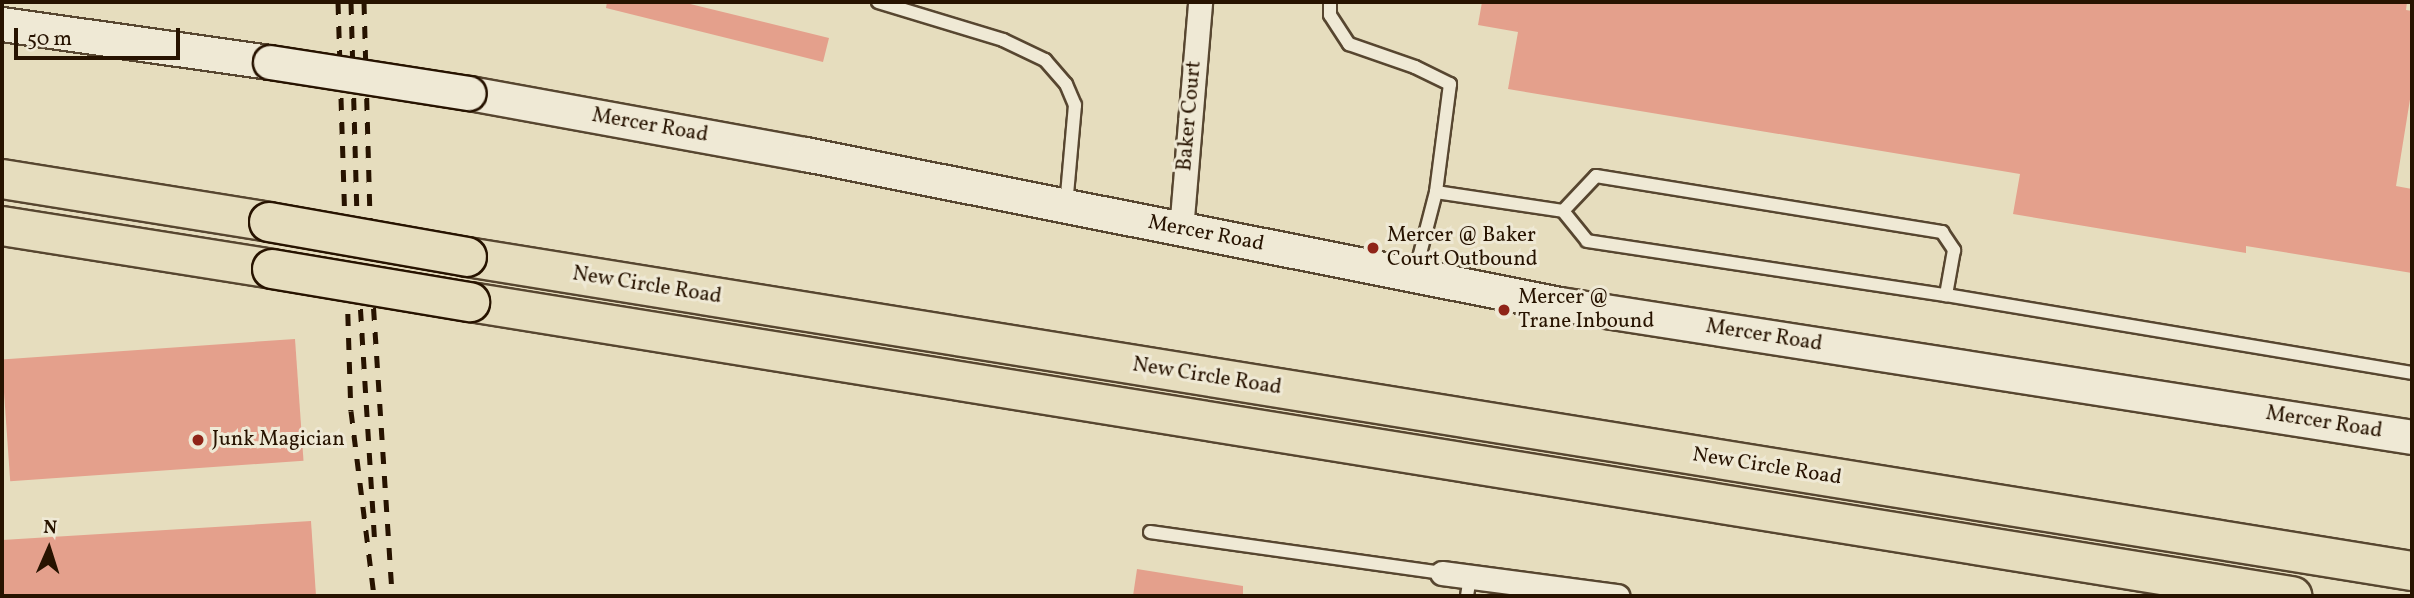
<!DOCTYPE html>
<html>
<head>
<meta charset="utf-8">
<style>
	body { margin:0 }
	#map { position:relative; width:2414px; height:598px; overflow:hidden; background:#e6ddbe; font-family:Vollkorn,serif }
	div>[style] { position:absolute }
	.building>* { inset:0; background:#e4a08c; transform-origin:0 0 }
	.roads { filter:drop-shadow(2px 0 #574630) drop-shadow(-2px 0 #574630) drop-shadow(0 2px #574630) drop-shadow(0 -2px #574630) }
	.lane>* { height:12px; margin:-6px; padding:0 6px; transform-origin:6px; border-radius:6px; background:#efe9d5 }
	.street>* { height:23px; margin:-11.5px; padding:0 11.5px; transform-origin:11.5px; border-radius:11.5px; background:#efe9d5 }
	.secondary>* { height:33px; margin:-16.5px; padding:0 16.5px; transform-origin:16.5px; border-radius:16.5px; background:#efe9d5 }
	.highway>* { height:38px; margin:-19px; padding:0 19px; transform-origin:19px; border-radius:19px; background:#e6ddbe }
	.rail>* { height:5px; margin-top:-2.5px; transform-origin:0; background:repeating-linear-gradient(90deg,#271300 0 12px,transparent 0 24px) }
	.bridges { filter:drop-shadow(2px 0 #271300) drop-shadow(-2px 0 #271300) drop-shadow(0 2px #271300) drop-shadow(0 -2px #271300) }
	.secondary-bridge>* { height:33px; margin:-16.5px; padding:0 16.5px; transform-origin:16.5px; border-radius:16.5px; background:#efe9d5 }
	.highway-bridge>* { height:38px; margin:-19px; padding:0 19px; transform-origin:19px; border-radius:19px; background:#e6ddbe }
	.dots>* { width:19px; height:19px; translate:-50% -50%; box-sizing:border-box; border:4px solid #efe9d5; border-radius:50% }
	span { translate:-50% -50%; white-space:nowrap; text-align:center; line-height:1.15; -webkit-text-stroke:6px #efe9d5; paint-order:stroke }
	.street-label { font-size:21px; color:#271300 }
	.poi-label { font-size:21px; color:#271300 }
	.left { translate:0 -50%; text-align:left }
	.frame { position:absolute; inset:0; border:4px solid #271300; pointer-events:none }
	.north { position:absolute; left:14px; top:514px; width:70px; height:70px; -webkit-text-stroke:5px #efe9d5; paint-order:stroke; rotate:3deg; font-size:19px; font-weight:700; line-height:28px; text-align:center; color:#271300 }
	.north::after { content:''; display:block; margin:auto; width:24px; height:32px; background:#271300; clip-path:polygon(50% 0,100% 100%,50% 72%,0 100%) }
	.scale { position:absolute; left:14px; top:28px; width:166px; height:32px; box-sizing:border-box; border:4px solid #271300; border-top:0; padding-left:9px; font-size:21px; line-height:24px; white-space:nowrap; color:#271300; -webkit-text-stroke:5px #efe9d5; paint-order:stroke }
</style>
</head>
<body>
<div id="map">
	<div class="building">
		<div style="clip-path:polygon(607px 2px,682px 2px,829px 38px,823px 62px,606px 8px)"></div>
		<div style="clip-path:polygon(1482px 2px,2407px 2px,2406px 10px,2412px 11px,2412px 87px,2396px 186px,2412px 189px,2412px 273px,2246px 246px,2246px 253px,2013px 214px,2020px 174px,1508px 89px,1518px 32px,1478px 25px)"></div>
		<div style="left:295px;top:339px;width:122px;height:294px;rotate:86deg"></div>
		<div style="clip-path:polygon(311px 521px,316px 596px,2px 596px,2px 540px)"></div>
		<div style="clip-path:polygon(1137px 569px,1243px 586px,1243px 596px,1133px 596px)"></div>
	</div>
	<div class="roads">
		<div class="lane">
			<div style="left:878px;top:2px;width:131px;rotate:16.9deg"></div>
			<div style="left:1003px;top:40px;width:47px;rotate:25.5deg"></div>
			<div style="left:1045px;top:60px;width:32px;rotate:49deg"></div>
			<div style="left:1066px;top:84px;width:23px;rotate:67deg"></div>
			<div style="left:1075px;top:105px;width:101px;rotate:95.1deg"></div>
			<div style="left:1330px;top:2px;width:13px;rotate:90deg"></div>
			<div style="left:1330px;top:15px;width:35px;rotate:57deg"></div>
			<div style="left:1349px;top:44px;width:70px;rotate:19.2deg"></div>
			<div style="left:1415px;top:67px;width:39px;rotate:26deg"></div>
			<div style="left:1450px;top:84px;width:109px;rotate:97.4deg"></div>
			<div style="left:1436px;top:192px;width:84px;rotate:104.5deg"></div>
			<div style="left:1436px;top:192px;width:128px;rotate:8.5deg"></div>
			<div style="left:1563px;top:211px;width:48px;rotate:-46.7deg"></div>
			<div style="left:1596px;top:176px;width:351px;rotate:9.2deg"></div>
			<div style="left:1942px;top:232px;width:22px;rotate:56deg"></div>
			<div style="left:1954px;top:250px;width:46px;rotate:100.1deg"></div>
			<div style="left:1946px;top:295px;width:472px;rotate:9.5deg"></div>
			<div style="left:1563px;top:211px;width:38px;rotate:51deg"></div>
			<div style="left:1587px;top:241px;width:363px;rotate:8.6deg"></div>
			<div style="left:1150px;top:532px;width:295px;rotate:8deg"></div>
			<div style="left:1467px;top:596px;width:20px;rotate:-81deg"></div>
		</div>
		<div class="street">
			<div style="left:1181px;top:230px;width:229px;rotate:-85.2deg"></div>
			<div style="left:1442px;top:573px;width:177px;rotate:7.5deg"></div>
		</div>
		<div class="secondary">
			<div style="left:2px;top:24px;width:271px;rotate:8.1deg"></div>
			<div style="left:469px;top:93px;width:341px;rotate:10.3deg"></div>
			<div style="left:805px;top:154px;width:770px;rotate:11.24deg"></div>
			<div style="left:1560px;top:304px;width:862px;rotate:8.87deg"></div>
		</div>
		<div class="highway">
			<div style="left:2px;top:179px;width:270px;rotate:9.1deg"></div>
			<div style="left:2px;top:226px;width:273px;rotate:9deg"></div>
			<div style="left:467px;top:257px;width:1970px;rotate:9.17deg"></div>
			<div style="left:470px;top:302px;width:1846px;rotate:9.17deg"></div>
		</div>
	</div>
	<div class="rail">
		<div style="left:338px;top:2px;width:409px;rotate:88.2deg"></div>
		<div style="left:351px;top:411px;width:186px;rotate:82.9deg"></div>
		<div style="left:351px;top:2px;width:283px;rotate:88.4deg"></div>
		<div style="left:359px;top:285px;width:262px;rotate:86.5deg"></div>
		<div style="left:364px;top:2px;width:282px;rotate:88.4deg"></div>
		<div style="left:372px;top:284px;width:313px;rotate:86.3deg"></div>
	</div>
	<div class="bridges">
		<div class="secondary-bridge">
			<div style="left:270px;top:62px;width:201px;rotate:8.9deg"></div>
		</div>
		<div class="highway-bridge">
			<div style="left:269px;top:222px;width:201px;rotate:10deg"></div>
			<div style="left:272px;top:269px;width:201px;rotate:9.5deg"></div>
		</div>
	</div>
	<div class="dots">
		<div style="left:1373px;top:248px;background:#8f2418"></div>
		<div style="left:1504px;top:310px;background:#8f2418"></div>
		<div style="left:198px;top:440px;background:#8f2418"></div>
	</div>
	<div class="street-label">
		<span style="left:1190px;top:116px;rotate:-85deg">Baker Court</span>
		<span style="left:650px;top:126px;rotate:10deg">Mercer Road</span>
		<span style="left:1206px;top:234px;rotate:11deg">Mercer Road</span>
		<span style="left:647px;top:286px;rotate:9deg">New Circle Road</span>
		<span style="left:1764px;top:336px;rotate:9deg">Mercer Road</span>
		<span style="left:1207px;top:377px;rotate:9deg">New Circle Road</span>
		<span style="left:2324px;top:423px;rotate:9deg">Mercer Road</span>
		<span style="left:1767px;top:467px;rotate:9deg">New Circle Road</span>
	</div>
	<div class="poi-label">
		<span class="left" style="left:1387px;top:248px">Mercer @ Baker<br>Court Outbound</span>
		<span class="left" style="left:1518px;top:310px">Mercer @<br>Trane Inbound</span>
		<span class="left" style="left:212px;top:440px">Junk Magician</span>
	</div>
	<div class="frame"></div>
	<div class="north">N</div>
	<div class="scale">50 m</div>
</div>
</body>
</html>
